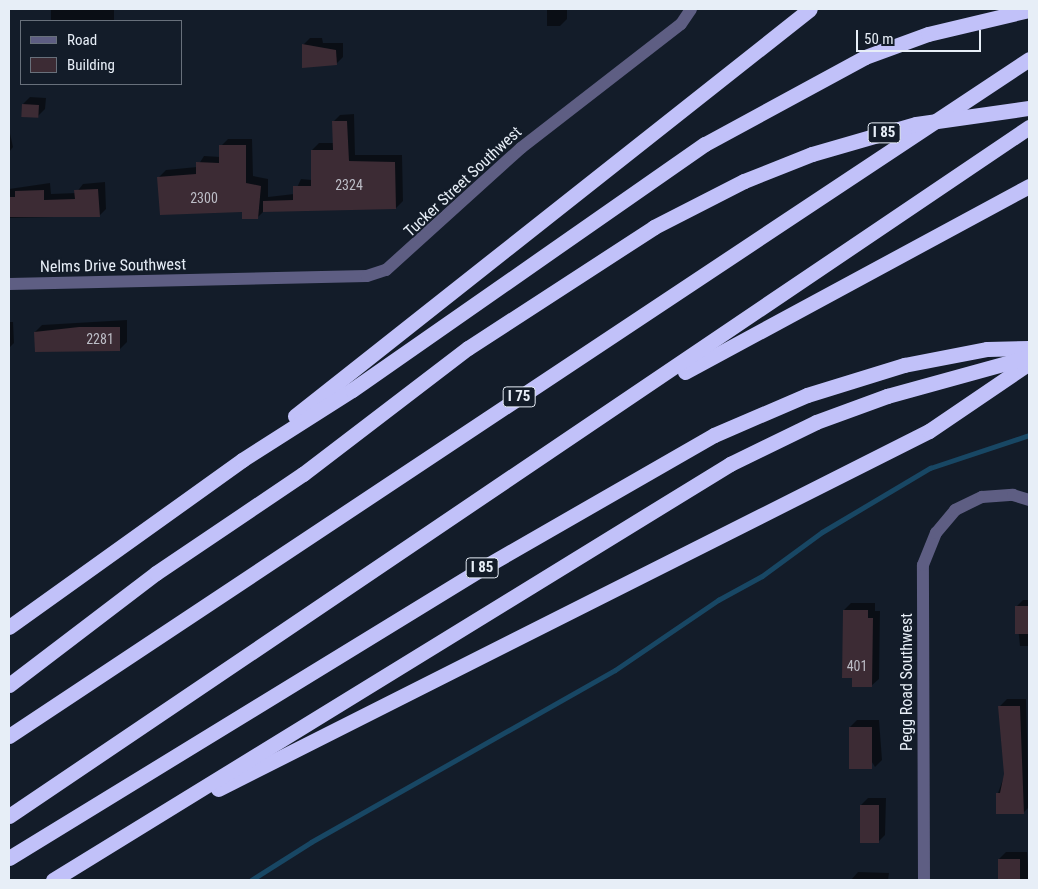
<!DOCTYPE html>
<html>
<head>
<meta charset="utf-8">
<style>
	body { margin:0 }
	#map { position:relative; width:1038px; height:889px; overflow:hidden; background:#131c29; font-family:"Roboto Condensed",sans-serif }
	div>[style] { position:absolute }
	.shadow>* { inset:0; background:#0007; transform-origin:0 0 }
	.stream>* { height:5px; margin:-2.5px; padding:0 2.5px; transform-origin:2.5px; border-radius:2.5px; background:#184764 }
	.building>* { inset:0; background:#3c2b34; transform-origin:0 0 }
	.street>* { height:12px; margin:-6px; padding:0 6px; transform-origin:6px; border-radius:6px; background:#5e5e83 }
	.highway>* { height:15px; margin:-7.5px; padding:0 7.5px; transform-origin:7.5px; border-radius:7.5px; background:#c1c1f9 }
	.highway-bridge>* { height:15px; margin:-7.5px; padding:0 7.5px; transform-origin:7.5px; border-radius:7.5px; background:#c1c1f9 }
	span { translate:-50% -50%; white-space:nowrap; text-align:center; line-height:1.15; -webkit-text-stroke:4px #131c29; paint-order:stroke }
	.number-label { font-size:14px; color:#bcbdc6 }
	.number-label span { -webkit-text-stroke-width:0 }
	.shield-label span { padding:1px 4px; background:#131c29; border:1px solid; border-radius:4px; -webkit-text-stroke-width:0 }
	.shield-label { font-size:15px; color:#e7eef7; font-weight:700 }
	.street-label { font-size:16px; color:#e7eef7 }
	.frame { position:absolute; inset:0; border:10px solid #e7eef7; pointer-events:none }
	.legend { position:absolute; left:20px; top:20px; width:162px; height:65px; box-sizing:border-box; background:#131c29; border:1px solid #68707b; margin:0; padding:6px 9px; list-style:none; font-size:15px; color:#e7eef7 }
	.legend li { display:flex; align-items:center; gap:10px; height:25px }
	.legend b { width:25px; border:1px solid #68707b }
	.scale { position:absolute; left:856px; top:30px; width:125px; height:22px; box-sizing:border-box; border:2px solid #e7eef7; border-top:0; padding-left:6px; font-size:15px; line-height:18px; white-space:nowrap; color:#e7eef7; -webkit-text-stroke:4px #131c29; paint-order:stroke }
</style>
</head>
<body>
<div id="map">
	<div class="shadow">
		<div style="left:51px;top:9px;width:63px;height:13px"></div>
		<div style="clip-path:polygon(547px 9px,567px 9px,567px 19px,560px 26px,547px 26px)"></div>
		<div style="clip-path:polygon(310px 38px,322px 38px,323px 43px,343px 43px,343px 57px,336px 64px,303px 45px)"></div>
		<div style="clip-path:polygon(30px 97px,46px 98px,45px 109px,38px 116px,23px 104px)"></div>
		<div style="clip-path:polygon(354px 114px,355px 155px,402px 155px,403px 201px,396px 208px,264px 211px,257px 218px,159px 177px,166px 170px,197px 167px,204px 156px,221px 157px,221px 146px,228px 139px,252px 139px,253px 176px,268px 179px,268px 197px,294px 194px,301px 179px,312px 180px,312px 150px,319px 143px,334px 143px,333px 122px,340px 115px)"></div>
		<div style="clip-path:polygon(9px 129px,13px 147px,9px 152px)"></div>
		<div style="clip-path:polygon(105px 182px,106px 209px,99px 216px,9px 218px,9px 189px,50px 183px,51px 194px,76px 193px,83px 184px)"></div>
		<div style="clip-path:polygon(127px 320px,127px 342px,120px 349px,35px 332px,42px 325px)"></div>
		<div style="clip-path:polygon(9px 322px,13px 322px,14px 343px,9px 348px)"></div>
		<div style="clip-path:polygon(1023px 600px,1029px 600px,1029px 646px,1020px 646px,1016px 607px)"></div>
		<div style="clip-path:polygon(851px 603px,875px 603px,875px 611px,880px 611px,879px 679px,871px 686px,844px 610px)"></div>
		<div style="clip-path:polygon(1007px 699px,1026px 699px,1029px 807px,1023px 813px,998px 793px,1005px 774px,1000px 706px)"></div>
		<div style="clip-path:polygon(857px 720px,879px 720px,882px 760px,875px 767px,850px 727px)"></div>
		<div style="clip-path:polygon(868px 798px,886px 798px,885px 835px,878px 842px,861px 805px)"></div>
		<div style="clip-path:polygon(1006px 852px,1027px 852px,1029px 880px,999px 880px,999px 859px)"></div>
		<div style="clip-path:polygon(858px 872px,889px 873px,888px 880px,851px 880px)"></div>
	</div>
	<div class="stream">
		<div style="left:251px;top:880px;width:71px;rotate:-32.3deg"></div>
		<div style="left:311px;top:842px;width:349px;rotate:-29.5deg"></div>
		<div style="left:615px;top:670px;width:125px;rotate:-34.2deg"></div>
		<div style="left:718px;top:600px;width:50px;rotate:-28.6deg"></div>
		<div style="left:762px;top:576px;width:74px;rotate:-36.3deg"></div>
		<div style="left:822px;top:532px;width:126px;rotate:-30.7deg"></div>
		<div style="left:930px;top:468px;width:104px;rotate:-18.4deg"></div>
	</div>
	<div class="building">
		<div style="clip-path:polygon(302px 44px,336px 50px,337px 65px,302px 68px)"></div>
		<div style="left:22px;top:104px;width:17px;height:13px;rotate:3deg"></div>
		<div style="clip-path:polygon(332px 121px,347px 121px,349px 161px,395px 162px,396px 209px,263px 212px,263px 201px,293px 200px,293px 186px,311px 186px,311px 150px,333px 150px)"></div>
		<div style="clip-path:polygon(219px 145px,246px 145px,246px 183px,261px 186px,258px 219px,242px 219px,242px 212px,160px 215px,157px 177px,196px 174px,196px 162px,219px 163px)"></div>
		<div style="clip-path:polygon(98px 189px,100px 217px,9px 217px,9px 197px,15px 197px,15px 191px,44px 190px,44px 200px,75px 199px,74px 190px)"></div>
		<div style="clip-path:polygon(79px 327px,120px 327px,120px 351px,35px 352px,34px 332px)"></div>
		<div style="left:1029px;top:606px;width:28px;height:14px;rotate:90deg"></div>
		<div style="clip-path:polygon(843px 610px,868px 610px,868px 618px,873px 618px,872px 687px,852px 687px,852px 678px,842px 678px)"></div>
		<div style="clip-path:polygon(998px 706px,1020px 706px,1024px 814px,996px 814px,996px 793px,1000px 793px,1004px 774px)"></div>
		<div style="left:849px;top:727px;width:23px;height:42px"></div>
		<div style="left:860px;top:805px;width:19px;height:38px"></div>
		<div style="left:998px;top:859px;width:22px;height:21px"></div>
	</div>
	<div class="street">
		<div style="left:9px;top:284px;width:358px;rotate:-1.3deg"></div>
		<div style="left:367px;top:276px;width:20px;rotate:-18deg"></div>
		<div style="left:386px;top:270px;width:182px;rotate:-42.1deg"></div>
		<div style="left:521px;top:148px;width:202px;rotate:-37.8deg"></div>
		<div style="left:681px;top:24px;width:18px;rotate:-56deg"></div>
		<div style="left:924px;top:880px;width:315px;rotate:-90.2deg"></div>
		<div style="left:923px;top:565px;width:35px;rotate:-68deg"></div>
		<div style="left:936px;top:533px;width:30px;rotate:-50deg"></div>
		<div style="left:955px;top:510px;width:30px;rotate:-26deg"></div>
		<div style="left:982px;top:497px;width:31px;rotate:-4deg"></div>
		<div style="left:1013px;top:495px;width:17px;rotate:17deg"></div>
	</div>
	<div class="highway">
		<div style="left:685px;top:372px;width:391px;rotate:-28.4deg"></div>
		<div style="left:295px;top:416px;width:656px;rotate:-38.32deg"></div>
		<div style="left:9px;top:627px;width:287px;rotate:-35.6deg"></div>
		<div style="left:242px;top:460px;width:130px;rotate:-32.5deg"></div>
		<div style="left:352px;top:390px;width:430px;rotate:-34.9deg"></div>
		<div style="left:705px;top:144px;width:182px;rotate:-28.5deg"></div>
		<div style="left:865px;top:57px;width:67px;rotate:-20.1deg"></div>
		<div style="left:928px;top:34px;width:104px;rotate:-13.4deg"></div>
		<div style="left:9px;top:685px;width:185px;rotate:-37.3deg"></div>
		<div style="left:156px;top:573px;width:177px;rotate:-34deg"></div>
		<div style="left:303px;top:474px;width:208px;rotate:-37.4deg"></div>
		<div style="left:468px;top:348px;width:222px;rotate:-33deg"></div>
		<div style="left:654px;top:227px;width:101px;rotate:-27.1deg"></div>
		<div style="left:9px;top:736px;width:1224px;rotate:-33.57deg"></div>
		<div style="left:218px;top:789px;width:796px;rotate:-26.73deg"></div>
		<div style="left:929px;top:431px;width:121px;rotate:-34.2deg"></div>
		<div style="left:9px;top:816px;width:1231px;rotate:-34.04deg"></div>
		<div style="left:9px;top:858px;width:559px;rotate:-31.47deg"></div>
		<div style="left:486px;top:566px;width:263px;rotate:-29.9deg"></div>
		<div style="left:714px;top:435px;width:101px;rotate:-23.3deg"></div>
		<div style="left:807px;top:395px;width:102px;rotate:-17.2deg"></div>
		<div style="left:904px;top:365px;width:85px;rotate:-10.9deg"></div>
		<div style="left:987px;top:349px;width:42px;rotate:-1.4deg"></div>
		<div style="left:53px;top:880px;width:795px;rotate:-31.57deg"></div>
		<div style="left:730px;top:464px;width:96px;rotate:-26deg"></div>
		<div style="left:816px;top:422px;width:76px;rotate:-20.1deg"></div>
		<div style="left:887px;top:396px;width:147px;rotate:-15.4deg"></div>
	</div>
	<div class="highway-bridge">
		<div style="left:744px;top:181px;width:73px;rotate:-21.7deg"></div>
		<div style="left:812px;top:154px;width:108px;rotate:-16.1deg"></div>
		<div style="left:916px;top:124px;width:114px;rotate:-8.1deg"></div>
	</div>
	<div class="number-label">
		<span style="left:349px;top:185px">2324</span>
		<span style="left:204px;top:198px">2300</span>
		<span style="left:100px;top:339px">2281</span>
		<span style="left:857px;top:666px">401</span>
	</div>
	<div class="shield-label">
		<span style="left:884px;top:133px">I 85</span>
		<span style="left:519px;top:397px">I 75</span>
		<span style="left:482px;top:568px">I 85</span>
	</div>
	<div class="street-label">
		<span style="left:463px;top:182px;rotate:-43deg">Tucker Street Southwest</span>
		<span style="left:113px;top:266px;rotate:-1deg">Nelms Drive Southwest</span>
		<span style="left:907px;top:682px;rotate:-90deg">Pegg Road Southwest</span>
	</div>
	<div class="frame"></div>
	<ul class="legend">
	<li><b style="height:6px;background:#5e5e83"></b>Road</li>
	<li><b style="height:14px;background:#3c2b34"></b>Building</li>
	</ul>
	<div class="scale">50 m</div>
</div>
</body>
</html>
